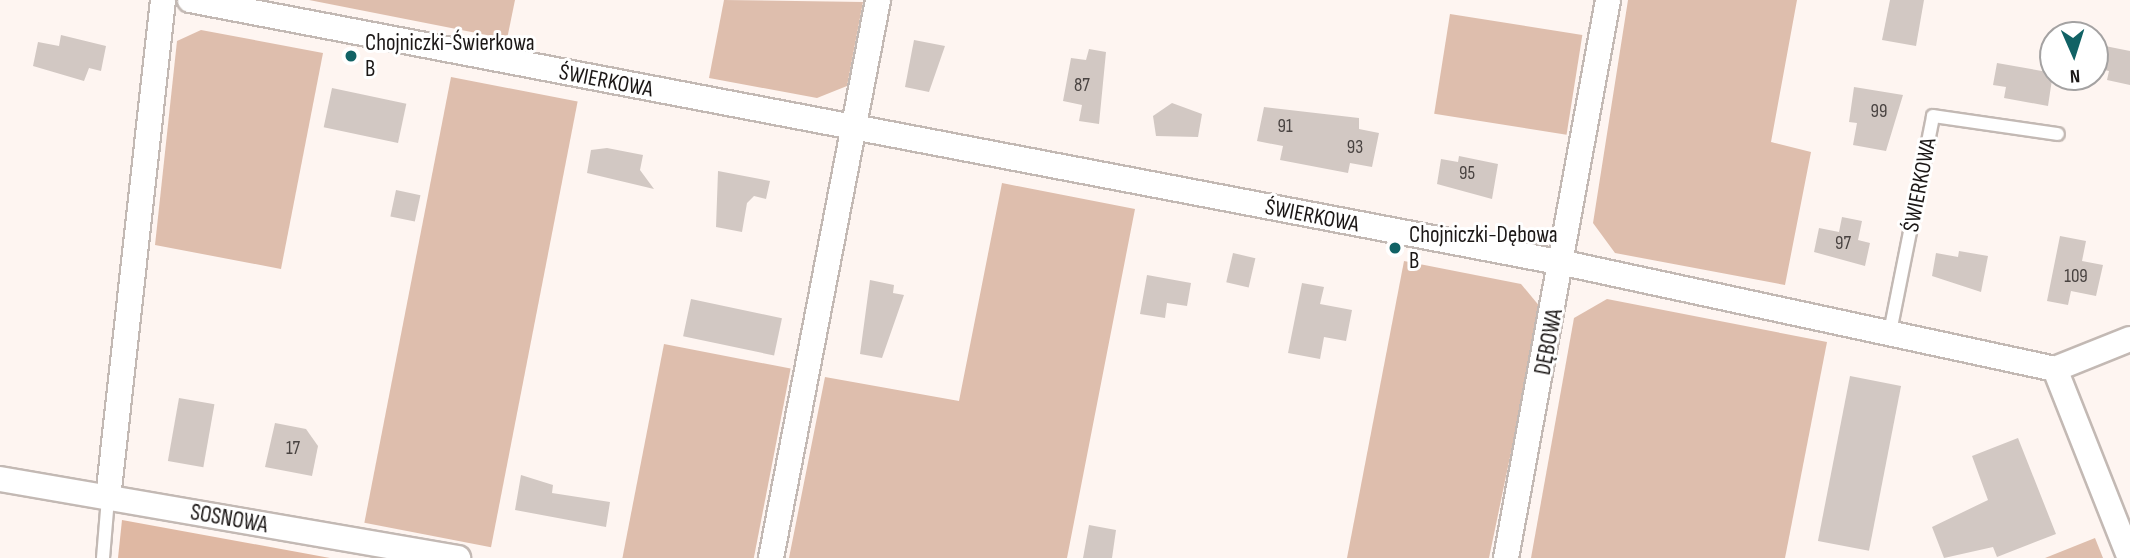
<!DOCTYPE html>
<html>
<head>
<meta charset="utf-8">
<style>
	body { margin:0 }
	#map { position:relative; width:2130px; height:558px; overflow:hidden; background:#fef5f1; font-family:"Sofia Sans Condensed",sans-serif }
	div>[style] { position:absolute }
	.green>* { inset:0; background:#debead; transform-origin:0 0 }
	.forest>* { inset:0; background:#dfb8a3 }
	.building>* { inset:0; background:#d2c8c3; transform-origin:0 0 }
	.roads { filter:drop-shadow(2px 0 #c3b9b4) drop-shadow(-2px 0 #c3b9b4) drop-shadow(0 2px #c3b9b4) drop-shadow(0 -2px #c3b9b4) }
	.lane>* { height:12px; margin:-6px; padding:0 6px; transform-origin:6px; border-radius:6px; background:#fff }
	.street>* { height:24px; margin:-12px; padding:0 12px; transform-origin:12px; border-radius:12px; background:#fff }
	.dots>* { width:19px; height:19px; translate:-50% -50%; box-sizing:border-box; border:4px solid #fff; border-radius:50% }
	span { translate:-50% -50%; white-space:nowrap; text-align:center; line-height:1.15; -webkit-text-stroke:6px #fff; paint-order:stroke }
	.number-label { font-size:19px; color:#494341 }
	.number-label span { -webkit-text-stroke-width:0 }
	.poi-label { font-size:23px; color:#1b1716 }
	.left { translate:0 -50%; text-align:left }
	.street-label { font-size:23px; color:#1b1716 }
	.north { position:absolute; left:2039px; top:21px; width:70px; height:70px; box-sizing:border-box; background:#fff; border:2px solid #a4a2a2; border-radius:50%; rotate:177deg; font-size:19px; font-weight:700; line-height:28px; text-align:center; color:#1b1716 }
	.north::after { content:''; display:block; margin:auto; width:24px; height:32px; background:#116265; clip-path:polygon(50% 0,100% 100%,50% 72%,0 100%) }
</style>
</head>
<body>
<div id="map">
	<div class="green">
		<div style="clip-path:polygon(309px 0,515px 0,507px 39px)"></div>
		<div style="clip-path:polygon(724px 0,863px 2px,847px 86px,817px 98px,709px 78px)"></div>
		<div style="clip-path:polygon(1628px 0,1797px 0,1771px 142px,1811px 152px,1785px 285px,1615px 253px,1593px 223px)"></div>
		<div style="left:1450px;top:14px;width:134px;height:101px;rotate:9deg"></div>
		<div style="clip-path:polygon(201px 30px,323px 53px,281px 269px,155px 245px,177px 41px)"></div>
		<div style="left:451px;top:77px;width:129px;height:454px;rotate:11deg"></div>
		<div style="clip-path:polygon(1002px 183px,1135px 209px,1067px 558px,789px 558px,825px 377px,959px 401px)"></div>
		<div style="clip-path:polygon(1404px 261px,1521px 284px,1541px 308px,1489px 558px,1347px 558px)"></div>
		<div style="clip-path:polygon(1607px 299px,1827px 342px,1785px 558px,1531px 558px,1574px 318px)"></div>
		<div style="left:664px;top:344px;width:129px;height:218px;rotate:11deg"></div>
		<div style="clip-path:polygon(2095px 538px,2103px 558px,2045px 558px)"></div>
	</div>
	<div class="forest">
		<div style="clip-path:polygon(122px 520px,330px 558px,118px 558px)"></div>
	</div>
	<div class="building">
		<div style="clip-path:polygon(1890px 0,1924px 0,1916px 46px,1882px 40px)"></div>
		<div style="clip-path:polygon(61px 35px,106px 46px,101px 71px,89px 68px,84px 81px,33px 66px,38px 42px,59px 46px)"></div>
		<div style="clip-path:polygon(914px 40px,945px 46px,929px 92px,905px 87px)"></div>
		<div style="clip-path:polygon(2095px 44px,2130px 51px,2130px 85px,2107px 80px,2109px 71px,2095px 68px)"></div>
		<div style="clip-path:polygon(1089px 49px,1106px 52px,1099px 124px,1079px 121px,1082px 105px,1063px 101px,1071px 58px,1086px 60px)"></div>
		<div style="clip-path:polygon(1997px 63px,2053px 73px,2048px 106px,2004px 98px,2006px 87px,1993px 85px)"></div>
		<div style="clip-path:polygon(1854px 87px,1903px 95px,1886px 151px,1853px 145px,1857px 123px,1849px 122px)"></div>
		<div style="left:332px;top:88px;width:76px;height:40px;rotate:12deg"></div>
		<div style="clip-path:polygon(1172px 103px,1202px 114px,1198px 137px,1156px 136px,1153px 116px)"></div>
		<div style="clip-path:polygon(1264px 107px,1359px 118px,1359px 129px,1379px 133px,1372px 167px,1350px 163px,1348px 173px,1280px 160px,1283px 146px,1257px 141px)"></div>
		<div style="clip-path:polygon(607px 148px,643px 155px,640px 170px,654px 189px,587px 173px,591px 150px)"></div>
		<div style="clip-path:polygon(1459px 156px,1498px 164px,1492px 199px,1437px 184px,1441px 159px,1458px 162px)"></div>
		<div style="clip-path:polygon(718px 171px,770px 181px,766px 199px,754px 196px,747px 203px,742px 232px,716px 227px)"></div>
		<div style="left:396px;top:190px;width:25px;height:27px;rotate:12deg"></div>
		<div style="clip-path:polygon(1842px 217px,1862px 221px,1858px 240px,1870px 243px,1865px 266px,1814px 252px,1819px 228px,1839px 232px)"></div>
		<div style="clip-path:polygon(2060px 236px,2086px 241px,2082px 261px,2103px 265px,2096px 296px,2071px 291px,2068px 305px,2047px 301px)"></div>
		<div style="clip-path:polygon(1959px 251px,1988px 256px,1981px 292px,1932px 276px,1936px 253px,1958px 257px)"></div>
		<div style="left:1233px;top:253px;width:23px;height:30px;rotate:13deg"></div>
		<div style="clip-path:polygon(1147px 275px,1191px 283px,1187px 306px,1167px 303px,1165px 318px,1140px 314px)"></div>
		<div style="clip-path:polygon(870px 280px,894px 285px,893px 293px,904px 295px,882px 358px,860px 354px)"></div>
		<div style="clip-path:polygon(1302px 283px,1324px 287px,1320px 304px,1352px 310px,1346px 341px,1324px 337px,1320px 359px,1288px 353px)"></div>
		<div style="left:691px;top:299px;width:93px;height:38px;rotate:12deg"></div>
		<div style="left:1850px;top:376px;width:52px;height:168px;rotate:11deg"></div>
		<div style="left:179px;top:398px;width:36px;height:64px;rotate:10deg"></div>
		<div style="clip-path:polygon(275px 423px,306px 429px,318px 446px,312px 476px,265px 467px)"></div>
		<div style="clip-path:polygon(2018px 438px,2056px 534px,1997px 557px,1993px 547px,1944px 558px,1932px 527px,1988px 500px,1972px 456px)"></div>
		<div style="clip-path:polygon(521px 475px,553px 485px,552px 493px,610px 502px,606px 527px,515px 510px)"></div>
		<div style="clip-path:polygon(1089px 525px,1116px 530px,1112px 558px,1083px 558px)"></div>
	</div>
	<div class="roads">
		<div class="lane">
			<div style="left:1889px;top:337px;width:225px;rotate:-78.7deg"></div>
			<div style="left:1933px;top:116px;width:126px;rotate:8.2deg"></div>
			<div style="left:103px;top:558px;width:60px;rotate:-85.2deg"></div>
		</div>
		<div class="street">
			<div style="left:190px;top:0;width:1399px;rotate:10.84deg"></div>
			<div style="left:1564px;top:263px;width:502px;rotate:12.18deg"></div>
			<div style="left:2055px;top:369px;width:203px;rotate:68.4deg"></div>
			<div style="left:2055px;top:369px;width:81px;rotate:-21.8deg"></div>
			<div style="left:0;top:479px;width:465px;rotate:9.8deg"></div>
			<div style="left:108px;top:498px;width:501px;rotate:-83.7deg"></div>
			<div style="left:771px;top:558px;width:568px;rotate:-79.14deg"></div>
			<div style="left:1506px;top:558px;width:567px;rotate:-79.64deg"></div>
		</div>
	</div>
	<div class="dots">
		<div style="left:351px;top:56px;background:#116265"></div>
		<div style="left:1395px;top:248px;background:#116265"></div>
	</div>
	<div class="number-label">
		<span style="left:1082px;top:86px">87</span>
		<span style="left:1879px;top:112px">99</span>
		<span style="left:1285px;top:127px">91</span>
		<span style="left:1355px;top:148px">93</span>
		<span style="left:1467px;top:174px">95</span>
		<span style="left:1843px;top:244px">97</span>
		<span style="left:2076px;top:277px">109</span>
		<span style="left:293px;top:449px">17</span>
	</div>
	<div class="poi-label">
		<span class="left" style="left:365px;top:56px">Chojniczki-Świerkowa<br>B</span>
		<span class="left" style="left:1409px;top:248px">Chojniczki-Dębowa<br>B</span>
	</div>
	<div class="street-label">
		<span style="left:606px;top:81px;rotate:11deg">ŚWIERKOWA</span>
		<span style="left:1920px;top:185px;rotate:-79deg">ŚWIERKOWA</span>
		<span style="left:1312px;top:216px;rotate:11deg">ŚWIERKOWA</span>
		<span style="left:1549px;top:342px;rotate:-79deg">DĘBOWA</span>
		<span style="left:229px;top:519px;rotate:10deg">SOSNOWA</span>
	</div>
	<div class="north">N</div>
</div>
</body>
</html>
